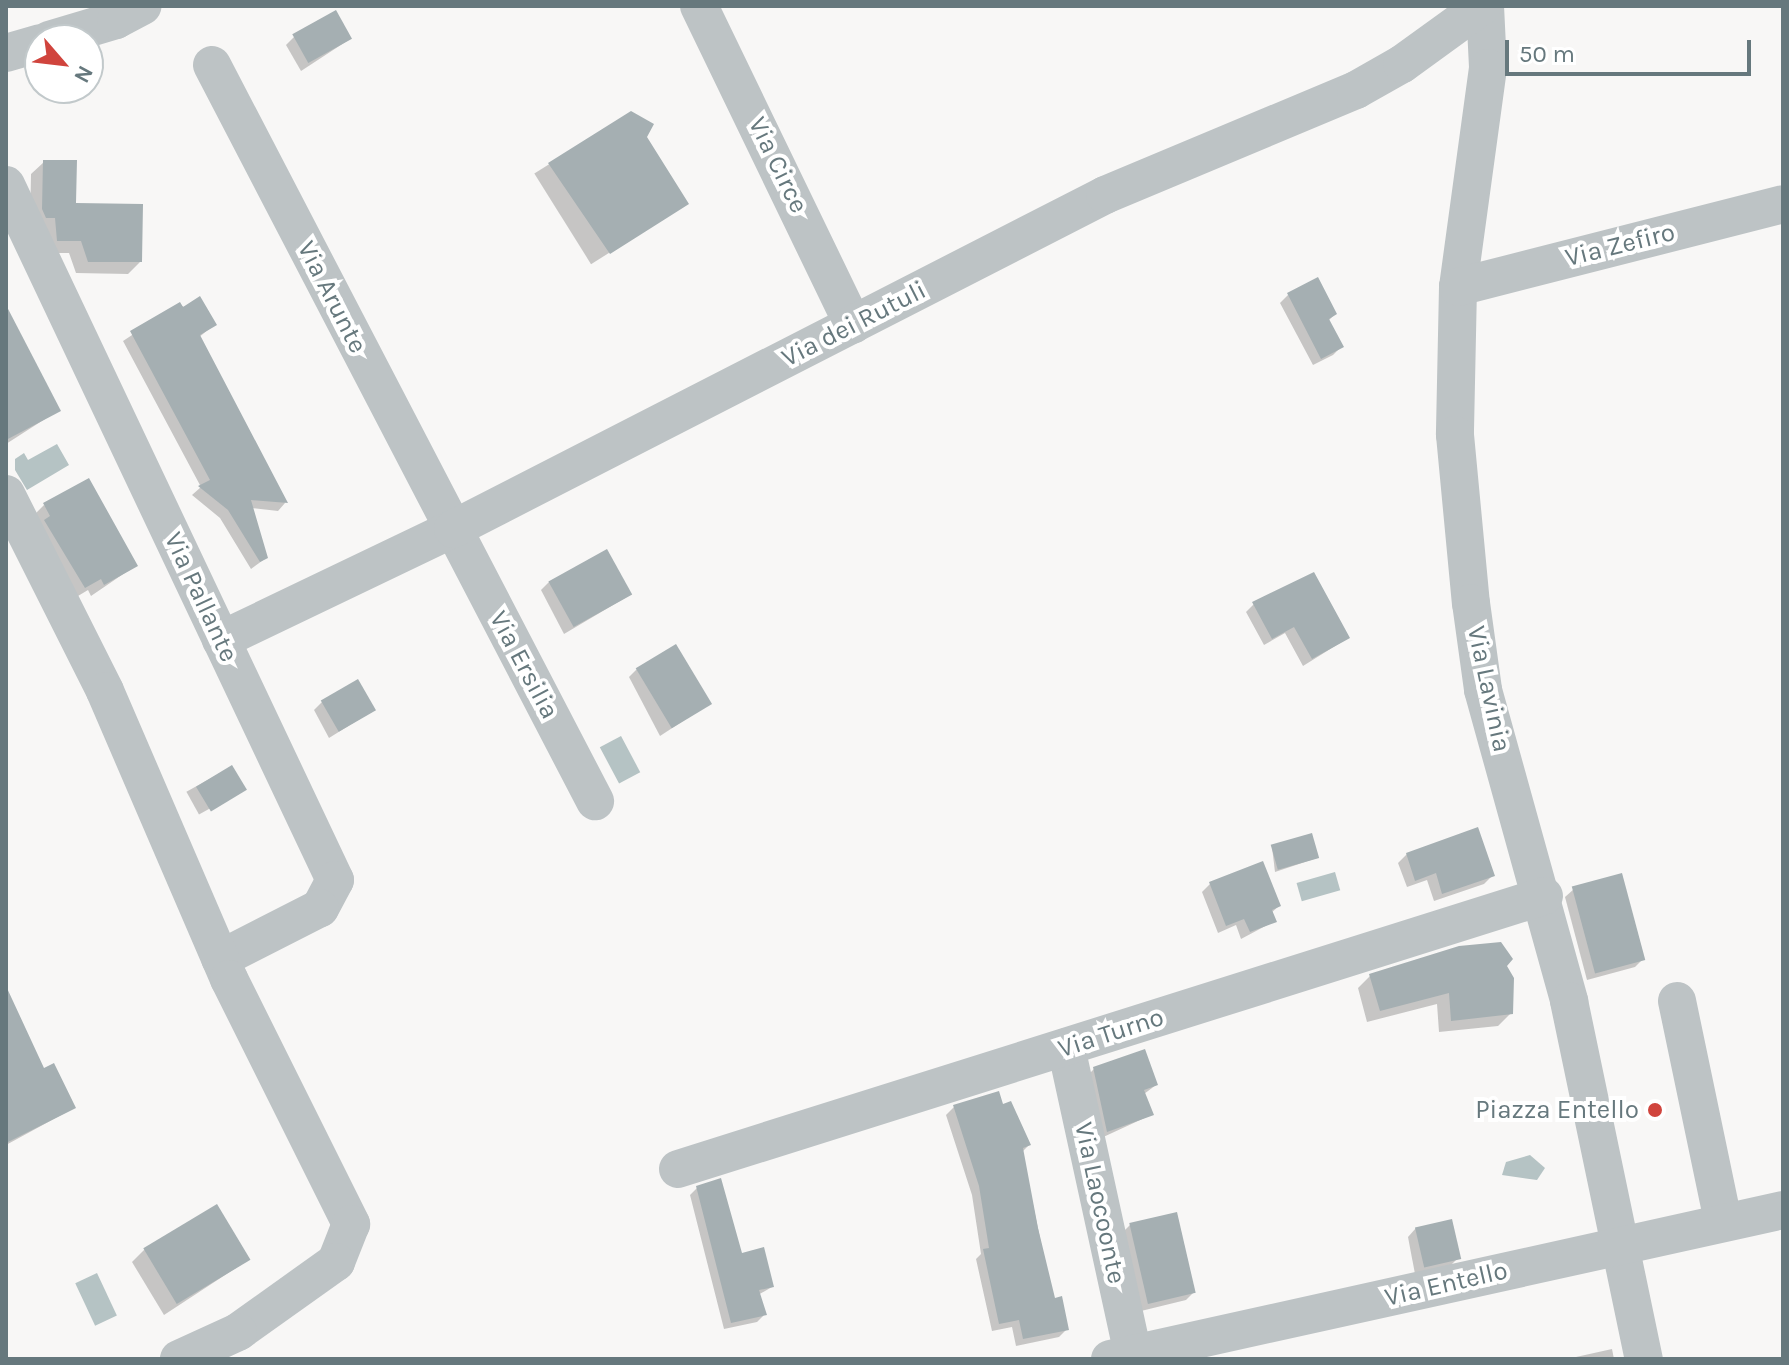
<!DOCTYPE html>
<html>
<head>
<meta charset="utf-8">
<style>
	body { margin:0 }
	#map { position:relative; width:1789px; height:1365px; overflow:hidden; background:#f8f7f6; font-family:Karla,sans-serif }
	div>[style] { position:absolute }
	.water>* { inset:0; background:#b5c3c4; transform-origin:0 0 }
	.shadow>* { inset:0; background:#0003; transform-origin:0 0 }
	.building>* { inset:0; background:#a5afb2; transform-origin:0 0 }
	.minor>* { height:38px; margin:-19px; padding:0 19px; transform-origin:19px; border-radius:19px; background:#bdc3c5 }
	.dots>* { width:22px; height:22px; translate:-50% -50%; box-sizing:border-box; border:4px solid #fff; border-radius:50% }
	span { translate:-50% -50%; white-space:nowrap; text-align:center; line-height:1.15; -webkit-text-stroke:8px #fff; paint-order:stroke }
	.street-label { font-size:26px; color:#66787d }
	.poi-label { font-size:26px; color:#66787d }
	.right { translate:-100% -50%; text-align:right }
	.frame { position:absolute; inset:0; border:8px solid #66787d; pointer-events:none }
	.north { position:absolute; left:24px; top:24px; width:80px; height:80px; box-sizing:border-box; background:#fff; border:2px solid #c2c9cb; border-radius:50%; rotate:118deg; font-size:22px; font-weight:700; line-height:32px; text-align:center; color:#66787d }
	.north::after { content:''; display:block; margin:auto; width:28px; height:36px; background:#d0443d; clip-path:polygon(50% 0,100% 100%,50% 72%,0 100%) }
	.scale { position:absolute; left:1505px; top:40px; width:246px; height:36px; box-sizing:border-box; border:4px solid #66787d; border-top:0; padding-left:10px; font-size:24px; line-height:28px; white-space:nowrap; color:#66787d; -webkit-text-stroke:6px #fff; paint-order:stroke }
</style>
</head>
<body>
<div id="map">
	<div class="water">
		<div style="clip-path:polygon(57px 444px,69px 465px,27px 490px,15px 470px,15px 459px,24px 453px,28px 460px)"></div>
		<div style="left:621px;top:736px;width:41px;height:24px;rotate:62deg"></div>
		<div style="left:1335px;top:872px;width:19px;height:40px;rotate:74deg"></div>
		<div style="clip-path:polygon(1530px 1155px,1545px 1168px,1537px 1180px,1502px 1175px,1506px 1162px)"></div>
		<div style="left:97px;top:1273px;width:47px;height:24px;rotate:65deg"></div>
	</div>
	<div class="shadow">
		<div style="clip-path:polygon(294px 37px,350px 39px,301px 71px,286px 45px)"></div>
		<div style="left:631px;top:113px;width:107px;height:114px;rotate:58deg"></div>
		<div style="clip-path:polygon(44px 162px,74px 205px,140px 262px,128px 274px,76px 273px,69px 253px,45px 253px,30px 223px,31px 174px)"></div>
		<div style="clip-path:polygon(1288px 295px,1335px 314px,1328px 321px,1341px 347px,1333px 355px,1313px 365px,1280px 303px)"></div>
		<div style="clip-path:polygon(179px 304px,214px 325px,198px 338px,285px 503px,278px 511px,251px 508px,266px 558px,251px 569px,220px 518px,192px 495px,201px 487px,123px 341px)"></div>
		<div style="clip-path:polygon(6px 348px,59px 410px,6px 444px)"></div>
		<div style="clip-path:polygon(44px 505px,135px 566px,91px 596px,88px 590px,73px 599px,32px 517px)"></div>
		<div style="clip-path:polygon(549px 582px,630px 595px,564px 634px,541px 590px)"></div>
		<div style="clip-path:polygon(1254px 604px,1348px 638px,1303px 666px,1285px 633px,1264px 645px,1246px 612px)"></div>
		<div style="clip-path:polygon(637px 669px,709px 704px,660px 736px,629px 677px)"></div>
		<div style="clip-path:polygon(322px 702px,374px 710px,329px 738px,314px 710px)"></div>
		<div style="left:231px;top:767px;width:26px;height:51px;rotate:61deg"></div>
		<div style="clip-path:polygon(1272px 847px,1317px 858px,1275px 872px)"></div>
		<div style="clip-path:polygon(1407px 854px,1492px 876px,1484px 884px,1434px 901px,1427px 880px,1407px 887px,1398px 863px)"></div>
		<div style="clip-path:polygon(1210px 884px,1279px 906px,1271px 913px,1275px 921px,1241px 939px,1236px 925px,1218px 933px,1202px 892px)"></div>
		<div style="clip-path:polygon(1574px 889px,1643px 959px,1635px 967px,1587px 980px,1565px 897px)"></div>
		<div style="clip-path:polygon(1504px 966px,1511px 1013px,1498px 1026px,1439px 1032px,1437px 1004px,1367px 1022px,1358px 988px,1370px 976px)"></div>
		<div style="clip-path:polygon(6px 998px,43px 1071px,74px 1108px,6px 1145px)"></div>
		<div style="clip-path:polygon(1094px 1069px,1156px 1085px,1144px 1094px,1151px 1115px,1099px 1139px,1086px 1077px)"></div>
		<div style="clip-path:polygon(1002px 1106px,1029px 1145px,1022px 1152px,1053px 1300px,1067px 1329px,1059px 1337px,1016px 1346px,1012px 1327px,992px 1331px,976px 1259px,981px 1254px,972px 1195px,946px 1115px,954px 1107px)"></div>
		<div style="clip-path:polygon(697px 1188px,740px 1256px,772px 1287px,758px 1295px,764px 1315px,757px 1322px,724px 1329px,690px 1195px)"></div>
		<div style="clip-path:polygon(1130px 1225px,1194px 1292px,1186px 1300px,1141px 1311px,1122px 1233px)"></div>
		<div style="clip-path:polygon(1416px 1228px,1458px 1258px,1450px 1266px,1415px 1274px,1408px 1237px)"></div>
		<div style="clip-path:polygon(144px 1250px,248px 1260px,164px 1315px,132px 1262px)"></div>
		<div style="clip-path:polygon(1612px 1349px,1614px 1359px,1567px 1359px)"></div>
	</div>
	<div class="building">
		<div style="left:336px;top:10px;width:33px;height:50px;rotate:61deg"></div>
		<div style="clip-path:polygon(631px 111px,654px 124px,647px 137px,689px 204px,610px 254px,548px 163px)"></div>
		<div style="clip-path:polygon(43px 160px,77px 160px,76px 203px,143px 204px,142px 262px,88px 262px,81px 241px,57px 241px,55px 218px,46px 218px,42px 209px)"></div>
		<div style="clip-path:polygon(1318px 277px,1337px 314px,1329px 319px,1344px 347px,1321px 359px,1287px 293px)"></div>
		<div style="clip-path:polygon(200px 296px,217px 325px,200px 335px,288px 503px,251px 500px,268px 558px,260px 562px,228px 510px,198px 486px,210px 480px,130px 331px,180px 302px,183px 307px)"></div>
		<div style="clip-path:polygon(6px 305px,61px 411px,6px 440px)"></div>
		<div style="clip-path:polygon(89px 478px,138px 566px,104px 585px,101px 579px,85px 588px,44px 520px,50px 516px,43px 503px)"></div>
		<div style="left:607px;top:549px;width:52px;height:67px;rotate:61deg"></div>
		<div style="clip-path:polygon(1314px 572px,1350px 638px,1312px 659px,1294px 627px,1272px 639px,1252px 602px)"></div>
		<div style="left:676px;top:644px;width:70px;height:47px;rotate:59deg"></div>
		<div style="left:358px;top:679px;width:36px;height:43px;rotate:60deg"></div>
		<div style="left:232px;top:765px;width:29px;height:42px;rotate:59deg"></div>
		<div style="clip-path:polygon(1478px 827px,1495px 876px,1442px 894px,1436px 873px,1415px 881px,1406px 853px)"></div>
		<div style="left:1312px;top:833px;width:26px;height:43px;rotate:74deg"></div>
		<div style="clip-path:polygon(1263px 861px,1281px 906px,1272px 910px,1277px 922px,1250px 932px,1244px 919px,1226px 926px,1209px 882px)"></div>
		<div style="left:1622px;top:873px;width:90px;height:52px;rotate:75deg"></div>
		<div style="clip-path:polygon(1501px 942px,1513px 959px,1507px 966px,1514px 978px,1513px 1014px,1451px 1021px,1449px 993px,1380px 1011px,1369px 974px,1459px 946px)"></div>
		<div style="clip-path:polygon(6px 986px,44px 1068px,54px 1063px,76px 1108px,6px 1143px)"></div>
		<div style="clip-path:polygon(1145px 1049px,1158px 1085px,1144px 1090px,1154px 1115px,1107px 1132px,1093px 1067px)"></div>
		<div style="clip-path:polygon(999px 1091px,1003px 1104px,1011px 1101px,1031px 1145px,1023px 1148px,1038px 1228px,1055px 1298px,1062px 1296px,1069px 1330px,1023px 1339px,1019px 1320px,999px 1324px,983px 1249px,989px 1248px,979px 1186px,953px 1105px)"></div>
		<div style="clip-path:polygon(721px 1178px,742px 1253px,764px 1247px,774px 1287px,759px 1290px,767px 1315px,731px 1323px,696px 1186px)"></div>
		<div style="left:217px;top:1204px;width:65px;height:86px;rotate:59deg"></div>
		<div style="left:1177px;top:1212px;width:83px;height:49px;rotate:77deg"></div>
		<div style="left:1452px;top:1219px;width:41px;height:38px;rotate:77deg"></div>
	</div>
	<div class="minor">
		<div style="left:699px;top:6px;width:354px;rotate:64.2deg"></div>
		<div style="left:1485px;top:6px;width:62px;rotate:87.2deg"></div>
		<div style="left:1488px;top:68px;width:221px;rotate:97.8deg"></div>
		<div style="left:1458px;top:287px;width:148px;rotate:91.2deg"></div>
		<div style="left:1455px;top:435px;width:169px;rotate:84.6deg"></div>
		<div style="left:1471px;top:603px;width:88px;rotate:82.1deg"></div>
		<div style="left:1483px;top:690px;width:323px;rotate:74.5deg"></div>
		<div style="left:1569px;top:1001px;width:366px;rotate:78.2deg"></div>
		<div style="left:49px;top:40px;width:70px;rotate:-16.6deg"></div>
		<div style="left:116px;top:20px;width:30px;rotate:-28deg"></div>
		<div style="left:6px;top:53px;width:35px;rotate:-16deg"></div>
		<div style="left:212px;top:65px;width:830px;rotate:62.51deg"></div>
		<div style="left:6px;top:185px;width:769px;rotate:64.67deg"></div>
		<div style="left:335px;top:880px;width:32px;rotate:118deg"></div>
		<div style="left:320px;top:908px;width:112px;rotate:153deg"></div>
		<div style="left:1458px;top:287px;width:335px;rotate:-14.3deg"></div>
		<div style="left:6px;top:494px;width:220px;rotate:63.3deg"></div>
		<div style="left:105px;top:691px;width:314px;rotate:66.7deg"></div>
		<div style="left:229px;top:979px;width:274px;rotate:63.5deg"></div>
		<div style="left:351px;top:1224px;width:41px;rotate:111.5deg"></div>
		<div style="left:336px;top:1262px;width:120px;rotate:144.5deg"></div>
		<div style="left:238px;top:1332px;width:65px;rotate:155.4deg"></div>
		<div style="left:221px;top:640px;width:257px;rotate:-25.6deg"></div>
		<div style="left:453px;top:529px;width:733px;rotate:-27.12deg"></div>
		<div style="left:1105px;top:195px;width:272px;rotate:-22.7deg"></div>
		<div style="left:1356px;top:90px;width:53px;rotate:-29.5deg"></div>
		<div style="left:1402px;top:64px;width:99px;rotate:-35.9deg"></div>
		<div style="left:1677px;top:1001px;width:226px;rotate:78.2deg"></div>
		<div style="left:1066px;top:1047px;width:319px;rotate:77.7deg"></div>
		<div style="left:678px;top:1169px;width:908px;rotate:-17.5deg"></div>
		<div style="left:1110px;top:1359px;width:689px;rotate:-12.48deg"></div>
	</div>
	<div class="dots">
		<div style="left:1655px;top:1110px;background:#d0443d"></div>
	</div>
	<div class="street-label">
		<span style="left:778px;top:165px;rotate:64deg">Via Circe</span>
		<span style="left:1620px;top:245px;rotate:-14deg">Via Zefiro</span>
		<span style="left:332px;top:297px;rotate:63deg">Via Arunte</span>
		<span style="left:854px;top:324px;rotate:-27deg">Via dei Rutuli</span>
		<span style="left:201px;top:597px;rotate:65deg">Via Pallante</span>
		<span style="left:524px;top:665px;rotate:62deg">Via Ersilia</span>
		<span style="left:1489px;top:689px;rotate:78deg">Via Lavinia</span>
		<span style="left:1111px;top:1033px;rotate:-18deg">Via Turno</span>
		<span style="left:1100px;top:1203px;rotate:78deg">Via Laocoonte</span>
		<span style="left:1446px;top:1284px;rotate:-13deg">Via Entello</span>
	</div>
	<div class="poi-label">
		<span class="right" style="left:1639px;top:1110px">Piazza Entello</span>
	</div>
	<div class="frame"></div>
	<div class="north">N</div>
	<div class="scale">50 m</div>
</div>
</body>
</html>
